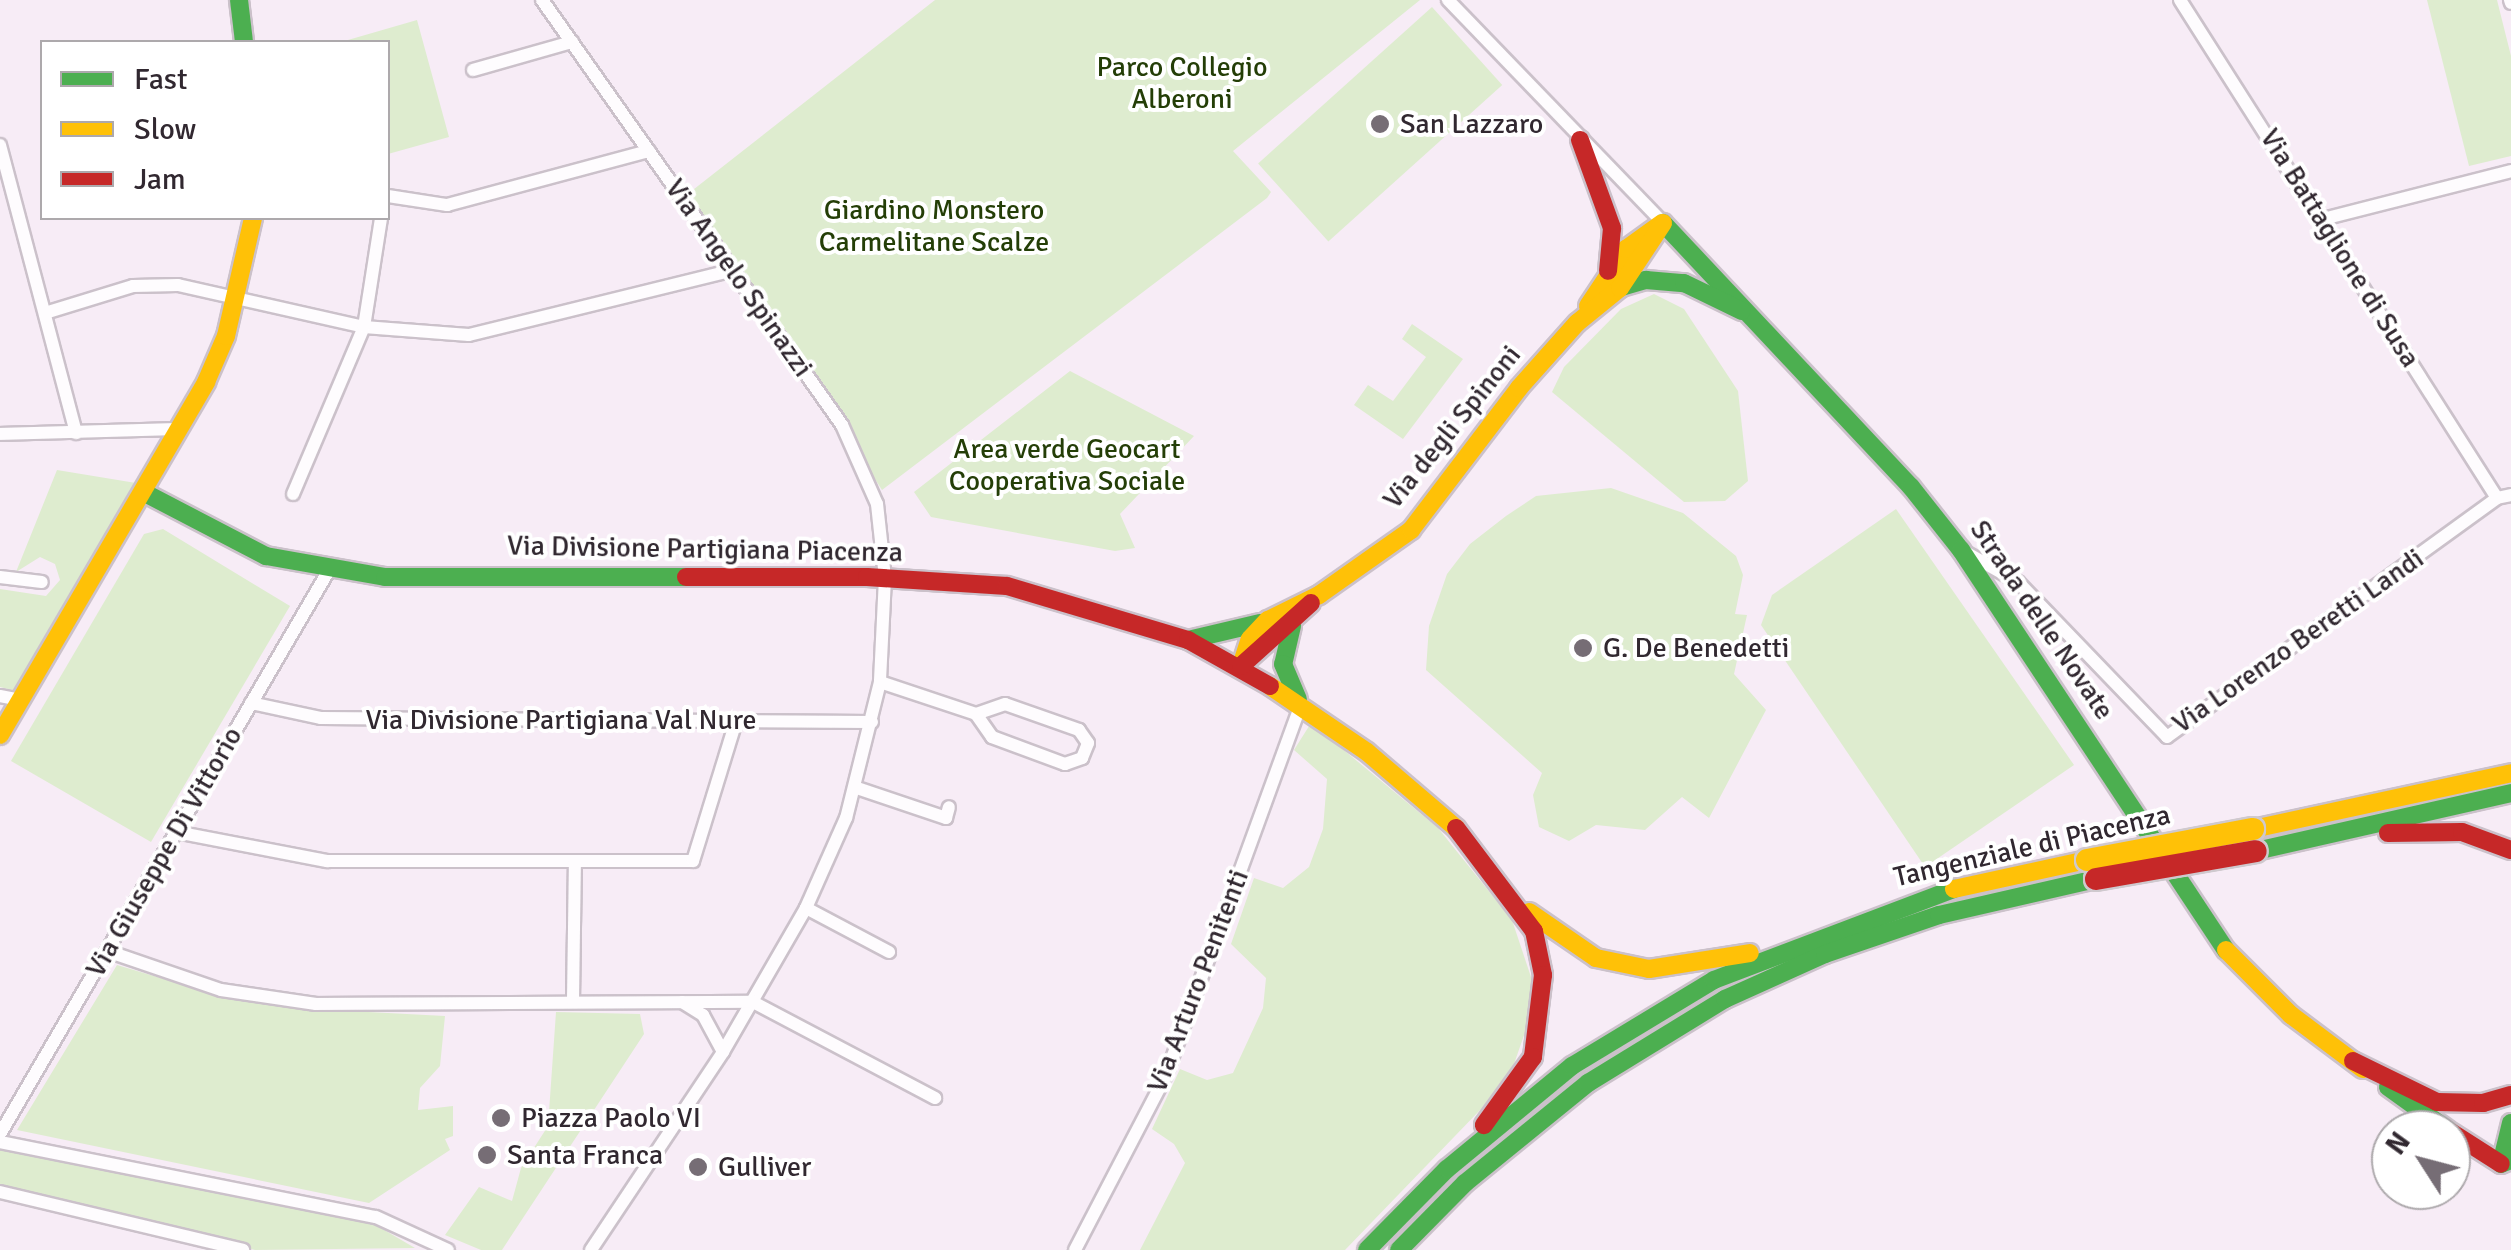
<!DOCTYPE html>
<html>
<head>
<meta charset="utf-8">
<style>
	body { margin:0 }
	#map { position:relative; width:2511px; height:1250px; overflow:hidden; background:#f7ecf6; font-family:Signika,sans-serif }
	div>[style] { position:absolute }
	.green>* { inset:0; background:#deeccf; transform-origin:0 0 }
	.roads { filter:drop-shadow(2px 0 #cbc1ca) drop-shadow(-2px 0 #cbc1ca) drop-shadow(0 2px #cbc1ca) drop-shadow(0 -2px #cbc1ca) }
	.street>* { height:12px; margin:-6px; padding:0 6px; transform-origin:6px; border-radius:6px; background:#fefcfe }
	.fast>* { height:18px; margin:-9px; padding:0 9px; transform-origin:9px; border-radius:9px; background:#4caf50 }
	.slow>* { height:18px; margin:-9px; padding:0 9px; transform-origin:9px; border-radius:9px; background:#ffc107 }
	.jam>* { height:18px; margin:-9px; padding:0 9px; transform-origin:9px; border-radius:9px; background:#c62828 }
	.bridges { filter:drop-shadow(2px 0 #cfc9ce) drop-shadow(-2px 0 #cfc9ce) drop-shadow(0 2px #cfc9ce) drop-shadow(0 -2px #cfc9ce) }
	.slow-bridge>* { height:22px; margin:-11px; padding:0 11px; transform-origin:11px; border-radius:11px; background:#ffc107 }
	.jam-bridge>* { height:22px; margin:-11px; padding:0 11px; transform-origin:11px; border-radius:11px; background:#c62828 }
	.dots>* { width:28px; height:28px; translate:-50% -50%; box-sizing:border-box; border:5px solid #fff; border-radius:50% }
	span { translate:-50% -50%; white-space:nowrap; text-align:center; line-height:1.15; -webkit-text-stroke:8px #fff; paint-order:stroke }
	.park-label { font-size:28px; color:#243e07 }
	.poi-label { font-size:28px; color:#312830 }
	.left { translate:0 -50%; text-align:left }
	.street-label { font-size:28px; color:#312830 }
	.legend { position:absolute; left:40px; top:40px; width:350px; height:180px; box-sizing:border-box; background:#fff; border:2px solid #ada9ac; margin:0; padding:12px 18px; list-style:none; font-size:30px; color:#312830 }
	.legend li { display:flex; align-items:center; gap:20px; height:50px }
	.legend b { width:50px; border:2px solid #ada9ac }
	.north { position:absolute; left:2371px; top:1110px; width:100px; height:100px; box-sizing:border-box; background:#fff; border:2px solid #ada9ac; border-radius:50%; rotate:306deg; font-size:28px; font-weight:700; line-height:40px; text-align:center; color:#312830 }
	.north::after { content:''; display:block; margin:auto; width:35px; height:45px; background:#766d75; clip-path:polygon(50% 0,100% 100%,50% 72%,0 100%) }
</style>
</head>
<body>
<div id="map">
	<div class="green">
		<div style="clip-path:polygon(935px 0,1420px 0,1233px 151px,1271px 192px,1267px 198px,882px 490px,689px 193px)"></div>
		<div style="clip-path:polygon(2427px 0,2497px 0,2511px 56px,2511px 156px,2469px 166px)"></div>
		<div style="left:1432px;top:7px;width:105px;height:234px;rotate:48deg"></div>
		<div style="clip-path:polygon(417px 20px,449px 137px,388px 154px,388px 42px,341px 42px)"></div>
		<div style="clip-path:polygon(1654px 294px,1684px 309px,1738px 391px,1748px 481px,1725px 501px,1684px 502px,1552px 392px,1564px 367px,1621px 309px)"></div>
		<div style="clip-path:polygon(1412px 324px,1463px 359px,1403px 439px,1354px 405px,1368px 385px,1393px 401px,1426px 357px,1402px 339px)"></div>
		<div style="clip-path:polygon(1070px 371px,1194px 436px,1120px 514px,1135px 548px,1115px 551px,931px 517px,914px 492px)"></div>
		<div style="clip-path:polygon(57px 470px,136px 483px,16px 691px,0 687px,0 589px,46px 596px,60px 580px,55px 564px,40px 557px,16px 572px)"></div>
		<div style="clip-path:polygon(1611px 488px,1683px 513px,1736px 556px,1743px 575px,1735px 614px,1747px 615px,1734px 674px,1766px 710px,1709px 818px,1682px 797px,1645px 830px,1596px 825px,1569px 841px,1539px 827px,1533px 795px,1542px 773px,1426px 670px,1429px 626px,1447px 574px,1470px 544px,1506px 516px,1536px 496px)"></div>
		<div style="clip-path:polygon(1896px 509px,2074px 765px,1925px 867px,1761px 625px,1772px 595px)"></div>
		<div style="clip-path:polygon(163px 529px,290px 606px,151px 842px,11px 761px,144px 534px)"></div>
		<div style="clip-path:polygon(1311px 723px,1438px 828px,1512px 920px,1531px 977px,1530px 1018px,1514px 1064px,1482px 1108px,1345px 1250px,1140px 1250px,1185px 1163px,1174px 1144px,1152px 1129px,1180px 1069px,1207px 1080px,1233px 1073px,1263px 1008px,1266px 978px,1231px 944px,1254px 878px,1283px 888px,1309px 867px,1323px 829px,1327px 779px,1294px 750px)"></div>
		<div style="clip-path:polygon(117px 965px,218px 995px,311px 1009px,445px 1016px,440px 1066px,420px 1088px,418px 1110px,453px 1106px,453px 1136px,445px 1139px,450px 1150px,369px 1203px,17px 1130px)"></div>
		<div style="clip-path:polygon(556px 1012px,640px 1014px,644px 1034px,502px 1250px,481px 1250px,445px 1235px,479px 1187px,512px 1201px,521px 1168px,548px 1126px)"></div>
		<div style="clip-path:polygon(0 1149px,374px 1224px,415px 1248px,255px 1250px,0 1186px)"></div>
	</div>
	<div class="roads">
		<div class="street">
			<div style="left:542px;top:0;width:520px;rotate:54.78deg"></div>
			<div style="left:842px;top:425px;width:86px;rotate:66.1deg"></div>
			<div style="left:877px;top:504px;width:74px;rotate:83.8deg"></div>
			<div style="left:885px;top:578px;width:104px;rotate:92.8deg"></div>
			<div style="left:880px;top:682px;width:140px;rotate:104deg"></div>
			<div style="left:846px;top:818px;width:98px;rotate:114deg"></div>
			<div style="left:806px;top:908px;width:166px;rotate:120deg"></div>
			<div style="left:723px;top:1052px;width:238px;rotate:123.7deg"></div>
			<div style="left:1448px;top:0;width:310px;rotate:46deg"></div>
			<div style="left:2180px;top:0;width:590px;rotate:57.52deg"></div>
			<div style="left:2510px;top:0;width:3px;rotate:72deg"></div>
			<div style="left:473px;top:70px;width:103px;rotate:-15.8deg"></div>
			<div style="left:0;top:145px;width:298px;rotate:75.2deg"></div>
			<div style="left:388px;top:196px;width:60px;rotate:8.7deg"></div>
			<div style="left:447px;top:205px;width:209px;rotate:-15deg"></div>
			<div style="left:2323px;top:219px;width:194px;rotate:-14.3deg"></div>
			<div style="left:45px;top:313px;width:92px;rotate:-17.1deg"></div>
			<div style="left:133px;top:286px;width:45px;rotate:-1.3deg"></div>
			<div style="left:178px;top:285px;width:191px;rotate:12.7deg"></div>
			<div style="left:364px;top:327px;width:105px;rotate:4.4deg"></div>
			<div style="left:469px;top:335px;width:272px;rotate:-13.8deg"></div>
			<div style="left:0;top:434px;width:180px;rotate:-1.6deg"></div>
			<div style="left:293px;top:494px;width:181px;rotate:-67deg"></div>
			<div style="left:364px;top:327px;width:110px;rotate:-81.1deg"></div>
			<div style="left:1965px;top:552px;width:61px;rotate:29.5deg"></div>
			<div style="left:2018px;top:582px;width:215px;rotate:46.1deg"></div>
			<div style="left:2167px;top:737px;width:407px;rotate:-35.9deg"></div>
			<div style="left:2497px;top:498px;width:14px;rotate:-12deg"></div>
			<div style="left:0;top:577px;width:42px;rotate:6.8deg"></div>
			<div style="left:880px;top:682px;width:101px;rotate:18.4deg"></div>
			<div style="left:976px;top:714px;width:28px;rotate:55deg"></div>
			<div style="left:992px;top:737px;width:78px;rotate:20.3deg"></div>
			<div style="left:1065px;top:764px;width:18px;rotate:-19deg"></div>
			<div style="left:1082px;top:758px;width:16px;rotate:-68deg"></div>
			<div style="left:1088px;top:743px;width:16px;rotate:-125deg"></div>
			<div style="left:1079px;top:730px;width:78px;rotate:-160.6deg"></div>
			<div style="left:1005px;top:704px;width:31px;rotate:161deg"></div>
			<div style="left:0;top:696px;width:21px;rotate:11deg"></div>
			<div style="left:251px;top:703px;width:72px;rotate:12.1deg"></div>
			<div style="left:321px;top:718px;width:551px;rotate:0.42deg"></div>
			<div style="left:857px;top:788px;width:94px;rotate:18.6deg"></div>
			<div style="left:946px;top:818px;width:11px;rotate:-75deg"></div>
			<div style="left:176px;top:832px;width:154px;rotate:10.9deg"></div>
			<div style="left:327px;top:861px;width:366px"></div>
			<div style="left:693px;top:861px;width:146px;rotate:-72.9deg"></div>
			<div style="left:806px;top:908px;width:94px;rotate:27.9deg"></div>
			<div style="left:107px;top:951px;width:120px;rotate:18.9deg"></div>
			<div style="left:221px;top:990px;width:96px;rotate:8.4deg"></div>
			<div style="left:316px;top:1004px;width:437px;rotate:-0.3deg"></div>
			<div style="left:753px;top:1002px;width:206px;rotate:27.8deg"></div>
			<div style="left:573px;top:1000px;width:137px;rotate:-89.2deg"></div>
			<div style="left:682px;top:1002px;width:25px;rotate:32deg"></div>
			<div style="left:703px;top:1015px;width:42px;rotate:61.6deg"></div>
			<div style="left:0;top:1134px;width:653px;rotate:-59.74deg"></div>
			<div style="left:0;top:1142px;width:383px;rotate:11.3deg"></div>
			<div style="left:376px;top:1217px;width:79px;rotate:24.6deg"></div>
			<div style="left:0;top:1192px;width:250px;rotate:13.4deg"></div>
			<div style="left:1075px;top:1250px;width:197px;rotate:-62.5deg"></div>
			<div style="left:1166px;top:1075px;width:395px;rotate:-70deg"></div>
		</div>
		<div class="fast">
			<div style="left:239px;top:0;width:42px;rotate:83.2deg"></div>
			<div style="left:1663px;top:223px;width:362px;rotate:46.8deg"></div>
			<div style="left:1911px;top:487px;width:80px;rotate:51.6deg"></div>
			<div style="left:1961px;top:550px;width:480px;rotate:56.5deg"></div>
			<div style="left:1621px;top:287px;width:26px;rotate:-16deg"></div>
			<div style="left:1646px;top:280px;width:38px;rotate:5deg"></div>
			<div style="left:1684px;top:283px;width:64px;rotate:25.8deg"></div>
			<div style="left:143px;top:492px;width:139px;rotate:27.5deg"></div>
			<div style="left:266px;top:556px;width:121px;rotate:10deg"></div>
			<div style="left:385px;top:577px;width:301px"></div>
			<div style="left:1292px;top:626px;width:39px;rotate:103deg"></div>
			<div style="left:1283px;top:664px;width:38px;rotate:67deg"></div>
			<div style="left:1188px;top:640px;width:74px;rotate:-13.3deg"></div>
			<div style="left:2256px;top:851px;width:262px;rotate:-12.8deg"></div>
			<div style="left:2388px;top:1087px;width:74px;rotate:35.6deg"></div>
			<div style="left:2511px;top:1123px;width:42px;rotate:103.7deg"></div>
			<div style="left:2501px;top:1164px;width:11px;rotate:-22deg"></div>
			<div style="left:1367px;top:1250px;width:114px;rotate:-45.4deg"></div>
			<div style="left:1447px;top:1169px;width:162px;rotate:-39.5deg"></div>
			<div style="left:1572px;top:1066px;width:166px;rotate:-31.2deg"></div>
			<div style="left:1714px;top:980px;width:257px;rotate:-20.8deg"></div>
			<div style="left:1399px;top:1250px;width:94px;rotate:-45.4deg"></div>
			<div style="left:1465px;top:1183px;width:159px;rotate:-39.1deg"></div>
			<div style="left:1588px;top:1083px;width:161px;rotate:-31.5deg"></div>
			<div style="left:1725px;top:999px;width:110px;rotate:-24.2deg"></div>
			<div style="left:1825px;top:954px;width:120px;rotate:-18.9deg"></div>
			<div style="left:1939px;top:915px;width:161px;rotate:-12.9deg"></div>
		</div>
		<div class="slow">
			<div style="left:1588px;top:306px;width:69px;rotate:-56.3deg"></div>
			<div style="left:1626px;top:249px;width:44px;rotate:-35.8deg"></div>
			<div style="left:1241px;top:666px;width:28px;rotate:-72deg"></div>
			<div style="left:1250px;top:639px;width:26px;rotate:-47deg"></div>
			<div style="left:1268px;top:620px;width:57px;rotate:-26.1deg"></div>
			<div style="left:1319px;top:595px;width:113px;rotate:-35.2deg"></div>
			<div style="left:1411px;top:530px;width:178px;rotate:-52.7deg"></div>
			<div style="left:1519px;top:388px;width:87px;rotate:-48.3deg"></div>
			<div style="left:1577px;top:323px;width:55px;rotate:-39.1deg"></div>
			<div style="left:1620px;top:288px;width:78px;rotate:-56.5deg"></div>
			<div style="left:1270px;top:686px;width:117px;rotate:34.2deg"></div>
			<div style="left:1367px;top:752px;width:117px;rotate:40.5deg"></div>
			<div style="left:0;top:735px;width:409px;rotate:-59.7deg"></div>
			<div style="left:206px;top:382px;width:50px;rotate:-66.5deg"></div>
			<div style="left:226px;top:336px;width:121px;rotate:-77.1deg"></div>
			<div style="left:2253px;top:829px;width:264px;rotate:-12.2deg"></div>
			<div style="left:1954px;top:889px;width:136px;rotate:-12.3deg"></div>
			<div style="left:1529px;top:912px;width:81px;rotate:34.5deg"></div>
			<div style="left:1596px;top:958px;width:54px;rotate:11.7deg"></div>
			<div style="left:1649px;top:969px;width:102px;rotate:-9deg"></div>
			<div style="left:2226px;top:950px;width:92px;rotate:45deg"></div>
			<div style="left:2291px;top:1015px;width:90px;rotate:36.9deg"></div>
		</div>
		<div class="jam">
			<div style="left:1580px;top:140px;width:94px;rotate:70deg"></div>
			<div style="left:1612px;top:228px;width:43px;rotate:95.3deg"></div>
			<div style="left:686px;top:577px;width:181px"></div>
			<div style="left:867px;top:577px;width:140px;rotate:3.7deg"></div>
			<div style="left:1007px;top:586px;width:189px;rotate:16.6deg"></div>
			<div style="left:1188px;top:640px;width:94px;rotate:29.3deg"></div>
			<div style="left:1241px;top:666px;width:94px;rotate:-42deg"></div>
			<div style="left:1456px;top:828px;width:129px;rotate:52.9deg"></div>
			<div style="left:1534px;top:931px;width:45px;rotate:78.4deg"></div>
			<div style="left:1543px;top:975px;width:83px;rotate:97deg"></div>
			<div style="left:1533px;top:1057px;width:84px;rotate:125.8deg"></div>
			<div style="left:2388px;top:833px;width:74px;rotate:-0.8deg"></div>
			<div style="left:2462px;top:832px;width:52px;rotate:20.2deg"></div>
			<div style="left:2353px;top:1061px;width:93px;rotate:26deg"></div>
			<div style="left:2437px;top:1102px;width:46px;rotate:1.2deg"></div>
			<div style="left:2483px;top:1103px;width:29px;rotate:-16deg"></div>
			<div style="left:2451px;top:1132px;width:59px;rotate:32.6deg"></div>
		</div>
	</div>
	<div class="bridges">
		<div class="slow-bridge">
			<div style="left:2087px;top:860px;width:169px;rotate:-10.6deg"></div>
		</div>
		<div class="jam-bridge">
			<div style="left:2096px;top:879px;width:162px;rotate:-9.9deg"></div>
		</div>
	</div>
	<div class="dots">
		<div style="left:1380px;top:124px;background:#766d75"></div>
		<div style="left:1583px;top:648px;background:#766d75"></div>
		<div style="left:501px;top:1118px;background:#766d75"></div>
		<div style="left:487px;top:1155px;background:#766d75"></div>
		<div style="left:698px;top:1167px;background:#766d75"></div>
	</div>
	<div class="park-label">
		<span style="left:1182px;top:83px">Parco Collegio<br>Alberoni</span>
		<span style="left:934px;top:226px">Giardino Monstero<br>Carmelitane Scalze</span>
		<span style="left:1067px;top:465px">Area verde Geocart<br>Cooperativa Sociale</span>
	</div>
	<div class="poi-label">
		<span class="left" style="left:1400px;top:124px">San Lazzaro</span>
		<span class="left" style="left:1603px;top:648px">G. De Benedetti</span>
		<span class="left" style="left:521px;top:1118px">Piazza Paolo VI</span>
		<span class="left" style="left:507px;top:1155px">Santa Franca</span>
		<span class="left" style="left:718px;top:1167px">Gulliver</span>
	</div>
	<div class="street-label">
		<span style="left:2340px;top:248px;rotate:58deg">Via Battaglione di Susa</span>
		<span style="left:739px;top:278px;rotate:55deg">Via Angelo Spinazzi</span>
		<span style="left:1452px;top:427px;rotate:-51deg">Via degli Spinoni</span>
		<span style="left:705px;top:549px;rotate:1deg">Via Divisione Partigiana Piacenza</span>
		<span style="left:2042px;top:620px;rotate:56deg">Strada delle Novate</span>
		<span style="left:2298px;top:641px;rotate:-35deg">Via Lorenzo Beretti Landi</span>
		<span style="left:561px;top:720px">Via Divisione Partigiana Val Nure</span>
		<span style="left:2032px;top:846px;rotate:-13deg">Tangenziale di Piacenza</span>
		<span style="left:164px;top:852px;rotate:-60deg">Via Giuseppe Di Vittorio</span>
		<span style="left:1198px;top:981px;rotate:-69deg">Via Arturo Penitenti</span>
	</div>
	<ul class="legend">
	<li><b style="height:12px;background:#4caf50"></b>Fast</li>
	<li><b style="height:12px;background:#ffc107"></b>Slow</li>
	<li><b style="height:12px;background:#c62828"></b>Jam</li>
	</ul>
	<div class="north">N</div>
</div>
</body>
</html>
